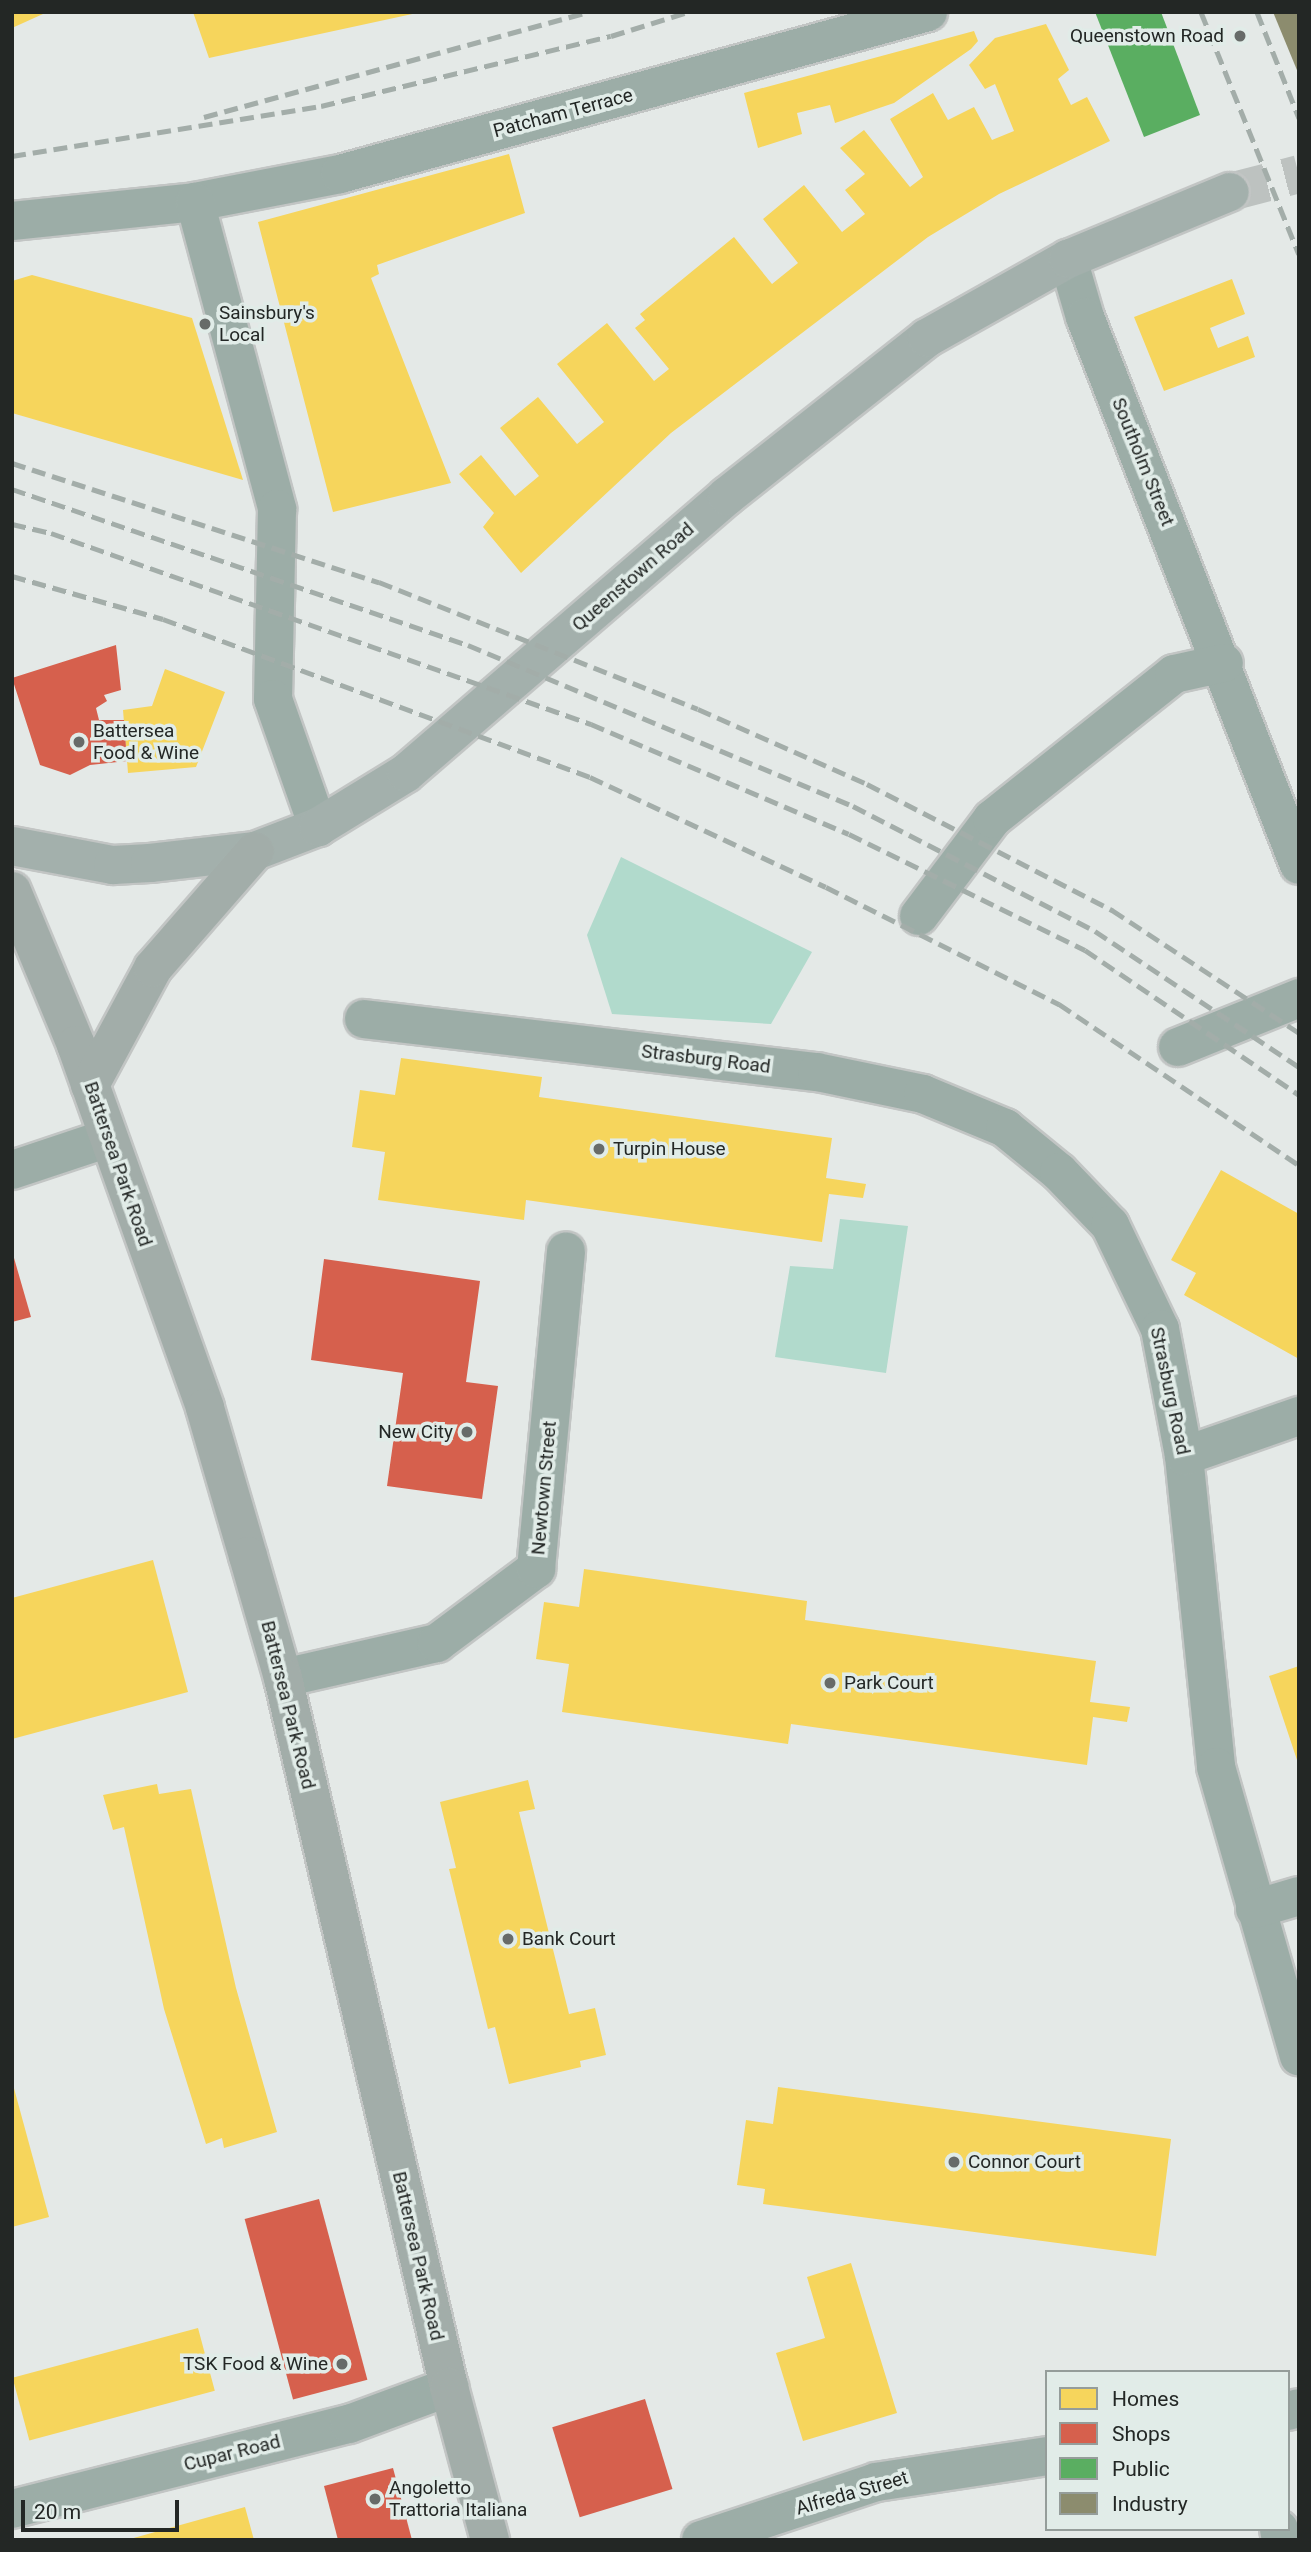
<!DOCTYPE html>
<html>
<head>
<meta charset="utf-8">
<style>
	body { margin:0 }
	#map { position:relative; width:1311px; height:2552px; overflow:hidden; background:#e4e9e7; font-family:Roboto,sans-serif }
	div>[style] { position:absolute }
	.green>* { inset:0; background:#b1dacc }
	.homes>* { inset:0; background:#f6d55c; transform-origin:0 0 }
	.shops>* { inset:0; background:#d6604d; transform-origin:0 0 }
	.public>* { inset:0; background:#5aae61 }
	.industry>* { inset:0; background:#8c8c6e }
	.primary-tunnel>* { height:38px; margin-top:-19px; transform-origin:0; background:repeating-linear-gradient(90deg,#bdc2c0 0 38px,transparent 0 57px) }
	.roads { filter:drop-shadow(2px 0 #c2c5c4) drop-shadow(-2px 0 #c2c5c4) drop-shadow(0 2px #c2c5c4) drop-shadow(0 -2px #c2c5c4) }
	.street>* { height:38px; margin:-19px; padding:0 19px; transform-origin:19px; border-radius:19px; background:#9cada7 }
	.primary>* { height:38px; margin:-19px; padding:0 19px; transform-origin:19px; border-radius:19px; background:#a3b0ac }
	.highway>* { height:38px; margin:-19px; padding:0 19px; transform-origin:19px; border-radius:19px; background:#a2ada9 }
	.rail>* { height:5px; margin-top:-2.5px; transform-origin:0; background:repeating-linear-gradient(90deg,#a3ada9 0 14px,transparent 0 21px) }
	.dots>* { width:19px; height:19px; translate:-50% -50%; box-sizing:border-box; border:4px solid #e1ece8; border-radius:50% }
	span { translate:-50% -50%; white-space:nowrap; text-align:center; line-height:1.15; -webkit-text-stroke:7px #e1ece8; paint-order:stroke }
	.poi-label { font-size:19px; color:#232725 }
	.right { translate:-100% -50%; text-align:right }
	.left { translate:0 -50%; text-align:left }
	.street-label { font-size:19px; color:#232725 }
	.frame { position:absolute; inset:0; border:14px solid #232725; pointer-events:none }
	.legend { position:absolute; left:1045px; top:2370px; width:245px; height:161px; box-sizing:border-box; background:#e1ece8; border:2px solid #959d9a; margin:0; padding:9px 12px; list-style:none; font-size:21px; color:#232725 }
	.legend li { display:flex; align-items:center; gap:14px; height:35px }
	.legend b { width:35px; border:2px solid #959d9a }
	.scale { position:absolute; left:21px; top:2500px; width:158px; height:32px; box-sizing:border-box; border:4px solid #232725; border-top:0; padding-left:9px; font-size:21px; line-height:24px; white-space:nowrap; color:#232725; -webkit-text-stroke:5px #e1ece8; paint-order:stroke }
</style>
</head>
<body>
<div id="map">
	<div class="green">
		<div style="clip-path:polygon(621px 857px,812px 952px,771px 1024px,612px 1014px,587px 935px)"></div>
		<div style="clip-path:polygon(840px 1219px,908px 1226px,886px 1373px,775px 1357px,790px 1266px,833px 1269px)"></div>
	</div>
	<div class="homes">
		<div style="clip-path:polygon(12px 12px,42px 12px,43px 14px,12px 28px)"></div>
		<div style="clip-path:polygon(193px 12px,417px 12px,417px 13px,209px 58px)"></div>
		<div style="clip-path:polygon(1046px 24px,1069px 70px,1058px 79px,1071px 105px,1087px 97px,1110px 141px,999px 194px,928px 237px,671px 433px,521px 573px,483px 527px,494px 513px,459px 474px,481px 455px,515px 496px,539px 476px,500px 428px,538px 397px,577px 444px,604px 422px,557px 364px,607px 323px,654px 381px,669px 369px,635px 328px,645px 320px,640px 314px,734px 237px,772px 284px,798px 263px,763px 219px,804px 185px,842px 232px,865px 214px,845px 190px,865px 174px,840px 148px,864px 130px,910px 187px,923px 177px,890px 119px,933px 93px,948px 120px,974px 107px,992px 140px,1014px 131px,995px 84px,985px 89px,969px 65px,995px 38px)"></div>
		<div style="clip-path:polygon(974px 31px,978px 41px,971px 49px,894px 103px,835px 123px,830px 105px,797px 113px,802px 134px,758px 148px,744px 93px)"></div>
		<div style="clip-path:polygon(509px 154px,525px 213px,377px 265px,379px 274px,371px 278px,451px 483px,333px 512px,258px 222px)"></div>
		<div style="clip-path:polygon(32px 275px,192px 318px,243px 480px,12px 413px,12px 281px)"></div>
		<div style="clip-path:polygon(1232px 279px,1245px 314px,1210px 328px,1218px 348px,1248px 336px,1255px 357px,1164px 391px,1134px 317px)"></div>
		<div style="clip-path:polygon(165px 669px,225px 692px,196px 767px,128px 773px,123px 710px,152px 706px)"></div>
		<div style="clip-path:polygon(401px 1058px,542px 1077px,539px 1097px,832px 1138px,826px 1178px,866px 1184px,863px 1198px,829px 1194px,822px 1242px,526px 1200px,524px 1220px,378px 1200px,385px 1152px,352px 1147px,360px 1090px,395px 1095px)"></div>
		<div style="clip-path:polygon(1221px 1170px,1299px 1214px,1299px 1359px,1184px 1295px,1196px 1273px,1171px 1260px)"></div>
		<div style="clip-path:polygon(153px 1560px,188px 1692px,12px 1739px,12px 1598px)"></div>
		<div style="clip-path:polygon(584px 1569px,807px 1601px,805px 1620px,1096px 1661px,1090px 1702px,1130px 1707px,1127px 1722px,1093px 1717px,1087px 1765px,791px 1724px,788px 1744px,562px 1712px,569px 1664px,536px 1659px,544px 1602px,579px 1607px)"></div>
		<div style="clip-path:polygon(1299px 1666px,1299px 1762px,1298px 1763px,1269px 1676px)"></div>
		<div style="clip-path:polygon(528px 1780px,535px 1809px,519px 1812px,569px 2014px,595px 2008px,606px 2055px,580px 2061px,581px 2067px,509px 2084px,495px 2027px,488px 2029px,449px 1869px,456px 1868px,440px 1802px)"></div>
		<div style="clip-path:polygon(157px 1784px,159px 1794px,191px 1789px,236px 1988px,277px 2132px,224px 2148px,222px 2138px,206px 2144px,164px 2009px,124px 1827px,113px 1830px,103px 1795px)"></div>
		<div style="clip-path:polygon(12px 2081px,49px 2217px,12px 2227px)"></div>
		<div style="clip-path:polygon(778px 2087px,1171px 2139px,1156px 2256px,763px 2204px,765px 2189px,737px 2185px,746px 2120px,773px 2124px)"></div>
		<div style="clip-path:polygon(851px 2263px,897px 2413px,803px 2441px,776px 2353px,825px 2338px,807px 2277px)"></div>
		<div style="left:198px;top:2328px;width:65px;height:192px;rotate:75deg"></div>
		<div style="clip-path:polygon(245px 2507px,254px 2540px,131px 2540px,130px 2539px)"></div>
	</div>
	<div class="shops">
		<div style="clip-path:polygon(116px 645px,121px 690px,104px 695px,107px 701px,96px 708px,99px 720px,124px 720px,127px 761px,90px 765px,70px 775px,40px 765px,12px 678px)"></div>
		<div style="clip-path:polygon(12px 1251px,31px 1317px,12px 1322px)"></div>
		<div style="clip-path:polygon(324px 1259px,480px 1281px,466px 1382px,498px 1386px,482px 1499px,387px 1486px,403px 1373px,311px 1360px)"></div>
		<div style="left:319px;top:2199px;width:187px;height:77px;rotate:75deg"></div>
		<div style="left:645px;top:2399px;width:94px;height:97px;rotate:73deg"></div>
		<div style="clip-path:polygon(393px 2468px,412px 2540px,338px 2540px,324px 2486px)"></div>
	</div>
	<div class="public">
		<div style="clip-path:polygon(1095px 12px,1161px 12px,1200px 115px,1144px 137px)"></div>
	</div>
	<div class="industry">
		<div style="clip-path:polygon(1273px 12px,1299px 12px,1299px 75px)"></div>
	</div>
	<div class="primary-tunnel">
		<div style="left:1230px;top:192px;width:71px;rotate:-14.6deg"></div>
	</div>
	<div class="roads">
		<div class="street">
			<div style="left:195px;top:202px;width:148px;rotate:-10.9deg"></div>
			<div style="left:340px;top:174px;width:610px;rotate:-15.4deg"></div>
			<div style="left:12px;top:221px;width:184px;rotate:-5.9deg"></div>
			<div style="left:195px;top:202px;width:318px;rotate:75deg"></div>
			<div style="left:277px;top:509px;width:190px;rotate:91.2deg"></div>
			<div style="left:273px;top:699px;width:136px;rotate:70.6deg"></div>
			<div style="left:1068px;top:259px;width:60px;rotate:73.7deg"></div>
			<div style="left:1085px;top:317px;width:588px;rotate:68.67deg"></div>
			<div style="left:919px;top:916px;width:121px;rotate:-53deg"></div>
			<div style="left:992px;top:819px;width:233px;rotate:-38.5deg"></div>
			<div style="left:1174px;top:674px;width:51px;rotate:-12.4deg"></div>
			<div style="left:364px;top:1019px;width:456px;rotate:6.7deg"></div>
			<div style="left:817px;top:1072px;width:108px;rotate:11.7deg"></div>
			<div style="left:923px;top:1094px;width:89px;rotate:22.5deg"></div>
			<div style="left:1005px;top:1128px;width:70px;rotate:39.2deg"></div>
			<div style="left:1059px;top:1172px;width:74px;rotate:46.1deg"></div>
			<div style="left:1110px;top:1225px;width:115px;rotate:64.3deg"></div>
			<div style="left:1160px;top:1329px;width:129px;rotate:79.3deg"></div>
			<div style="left:1184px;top:1456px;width:313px;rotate:84.1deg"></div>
			<div style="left:1216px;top:1767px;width:301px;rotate:74deg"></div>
			<div style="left:1178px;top:1047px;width:131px;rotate:-22deg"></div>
			<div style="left:12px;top:1170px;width:101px;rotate:-18.4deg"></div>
			<div style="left:1184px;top:1456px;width:122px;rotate:-19.2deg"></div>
			<div style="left:283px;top:1678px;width:158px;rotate:-12.8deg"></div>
			<div style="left:437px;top:1643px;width:124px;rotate:-36.8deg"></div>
			<div style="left:536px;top:1569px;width:319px;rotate:-84.6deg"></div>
			<div style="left:1255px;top:1909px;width:46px;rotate:-16.5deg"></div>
			<div style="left:1288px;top:2411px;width:11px;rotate:-15deg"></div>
			<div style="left:12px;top:2509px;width:348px;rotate:-14.2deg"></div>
			<div style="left:349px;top:2424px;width:107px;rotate:-20.3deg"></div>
			<div style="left:1279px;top:2529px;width:11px;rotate:80deg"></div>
			<div style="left:701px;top:2540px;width:184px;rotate:-18.3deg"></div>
			<div style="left:876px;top:2482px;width:173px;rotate:-8.6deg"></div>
		</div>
		<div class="primary">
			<div style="left:12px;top:846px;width:103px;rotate:10.7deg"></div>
			<div style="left:113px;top:865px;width:37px;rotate:-3deg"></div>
			<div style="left:150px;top:863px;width:106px;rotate:-6.5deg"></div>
			<div style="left:255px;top:851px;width:67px;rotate:-20.9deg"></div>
			<div style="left:318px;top:827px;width:103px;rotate:-31.5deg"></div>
			<div style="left:406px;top:773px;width:424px;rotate:-40.8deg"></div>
			<div style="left:727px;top:496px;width:255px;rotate:-38.3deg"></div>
			<div style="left:927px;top:338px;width:162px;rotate:-29.3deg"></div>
			<div style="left:1068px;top:259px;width:175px;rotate:-22.5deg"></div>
		</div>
		<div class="highway">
			<div style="left:12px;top:891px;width:167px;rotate:67.4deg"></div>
			<div style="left:76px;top:1045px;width:385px;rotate:70.4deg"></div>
			<div style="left:205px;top:1408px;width:154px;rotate:73.8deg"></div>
			<div style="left:248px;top:1556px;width:127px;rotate:74deg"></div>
			<div style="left:283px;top:1678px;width:728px;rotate:76.82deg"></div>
			<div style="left:449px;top:2387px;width:158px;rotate:75deg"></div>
			<div style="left:90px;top:1085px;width:133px;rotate:-61.7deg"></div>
			<div style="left:153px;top:968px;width:155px;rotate:-48.9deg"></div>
		</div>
	</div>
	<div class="rail">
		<div style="left:1201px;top:12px;width:261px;rotate:68deg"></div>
		<div style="left:1257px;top:12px;width:114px;rotate:68.4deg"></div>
		<div style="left:204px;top:117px;width:399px;rotate:-15.3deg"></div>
		<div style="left:12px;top:156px;width:313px;rotate:-9.2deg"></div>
		<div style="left:321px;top:106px;width:298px;rotate:-13.6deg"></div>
		<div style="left:611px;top:36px;width:81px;rotate:-17.3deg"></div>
		<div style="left:12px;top:463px;width:386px;rotate:18deg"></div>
		<div style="left:379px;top:582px;width:343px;rotate:21.7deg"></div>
		<div style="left:698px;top:709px;width:185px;rotate:23.9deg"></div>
		<div style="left:867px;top:784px;width:276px;rotate:27.2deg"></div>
		<div style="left:1112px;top:910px;width:224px;rotate:33.3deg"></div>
		<div style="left:12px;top:489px;width:482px;rotate:18.9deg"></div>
		<div style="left:468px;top:645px;width:417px;rotate:22.7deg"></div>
		<div style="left:853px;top:806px;width:272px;rotate:27.3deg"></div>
		<div style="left:1095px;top:931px;width:245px;rotate:33.7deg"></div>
		<div style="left:12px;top:524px;width:40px;rotate:13deg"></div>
		<div style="left:51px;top:533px;width:573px;rotate:19.48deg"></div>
		<div style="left:591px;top:724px;width:280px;rotate:23.1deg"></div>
		<div style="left:849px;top:834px;width:263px;rotate:26.2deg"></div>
		<div style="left:1085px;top:950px;width:258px;rotate:34.1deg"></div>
		<div style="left:12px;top:576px;width:157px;rotate:15.9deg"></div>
		<div style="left:163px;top:619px;width:455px;rotate:20.3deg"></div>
		<div style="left:590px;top:777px;width:260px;rotate:25deg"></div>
		<div style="left:826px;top:887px;width:261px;rotate:26.7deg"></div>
		<div style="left:1059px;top:1004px;width:289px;rotate:33.9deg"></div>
	</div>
	<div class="dots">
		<div style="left:1240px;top:36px;background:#676b69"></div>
		<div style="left:205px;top:324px;background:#676b69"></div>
		<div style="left:79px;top:742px;background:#676b69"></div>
		<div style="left:599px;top:1149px;background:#676b69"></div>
		<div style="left:467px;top:1432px;background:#676b69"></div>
		<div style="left:830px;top:1683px;background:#676b69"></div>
		<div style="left:508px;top:1939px;background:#676b69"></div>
		<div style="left:954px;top:2162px;background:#676b69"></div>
		<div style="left:342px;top:2364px;background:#676b69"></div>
		<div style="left:375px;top:2499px;background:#676b69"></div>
	</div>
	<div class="poi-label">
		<span class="right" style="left:1224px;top:36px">Queenstown Road</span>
		<span class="left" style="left:219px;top:324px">Sainsbury's<br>Local</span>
		<span class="left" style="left:93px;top:742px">Battersea<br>Food &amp; Wine</span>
		<span class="left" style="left:613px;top:1149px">Turpin House</span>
		<span class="right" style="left:453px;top:1432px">New City</span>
		<span class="left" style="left:844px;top:1683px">Park Court</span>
		<span class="left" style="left:522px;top:1939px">Bank Court</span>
		<span class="left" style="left:968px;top:2162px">Connor Court</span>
		<span class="right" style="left:328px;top:2364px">TSK Food &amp; Wine</span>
		<span class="left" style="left:389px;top:2499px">Angoletto<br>Trattoria Italiana</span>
	</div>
	<div class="street-label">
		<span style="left:563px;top:113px;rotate:-15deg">Patcham Terrace</span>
		<span style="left:1143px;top:462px;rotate:68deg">Southolm Street</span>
		<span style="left:633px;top:577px;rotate:-41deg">Queenstown Road</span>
		<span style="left:706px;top:1059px;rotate:7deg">Strasburg Road</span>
		<span style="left:118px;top:1164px;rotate:71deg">Battersea Park Road</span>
		<span style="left:1170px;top:1391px;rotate:78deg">Strasburg Road</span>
		<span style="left:544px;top:1488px;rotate:-85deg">Newtown Street</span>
		<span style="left:288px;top:1705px;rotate:76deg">Battersea Park Road</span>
		<span style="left:418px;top:2256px;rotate:77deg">Battersea Park Road</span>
		<span style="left:232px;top:2453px;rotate:-14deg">Cupar Road</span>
		<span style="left:852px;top:2493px;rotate:-16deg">Alfreda Street</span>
	</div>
	<div class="frame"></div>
	<ul class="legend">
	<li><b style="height:19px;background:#f6d55c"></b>Homes</li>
	<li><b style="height:19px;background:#d6604d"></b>Shops</li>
	<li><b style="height:19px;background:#5aae61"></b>Public</li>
	<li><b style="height:19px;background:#8c8c6e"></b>Industry</li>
	</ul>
	<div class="scale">20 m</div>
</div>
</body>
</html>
